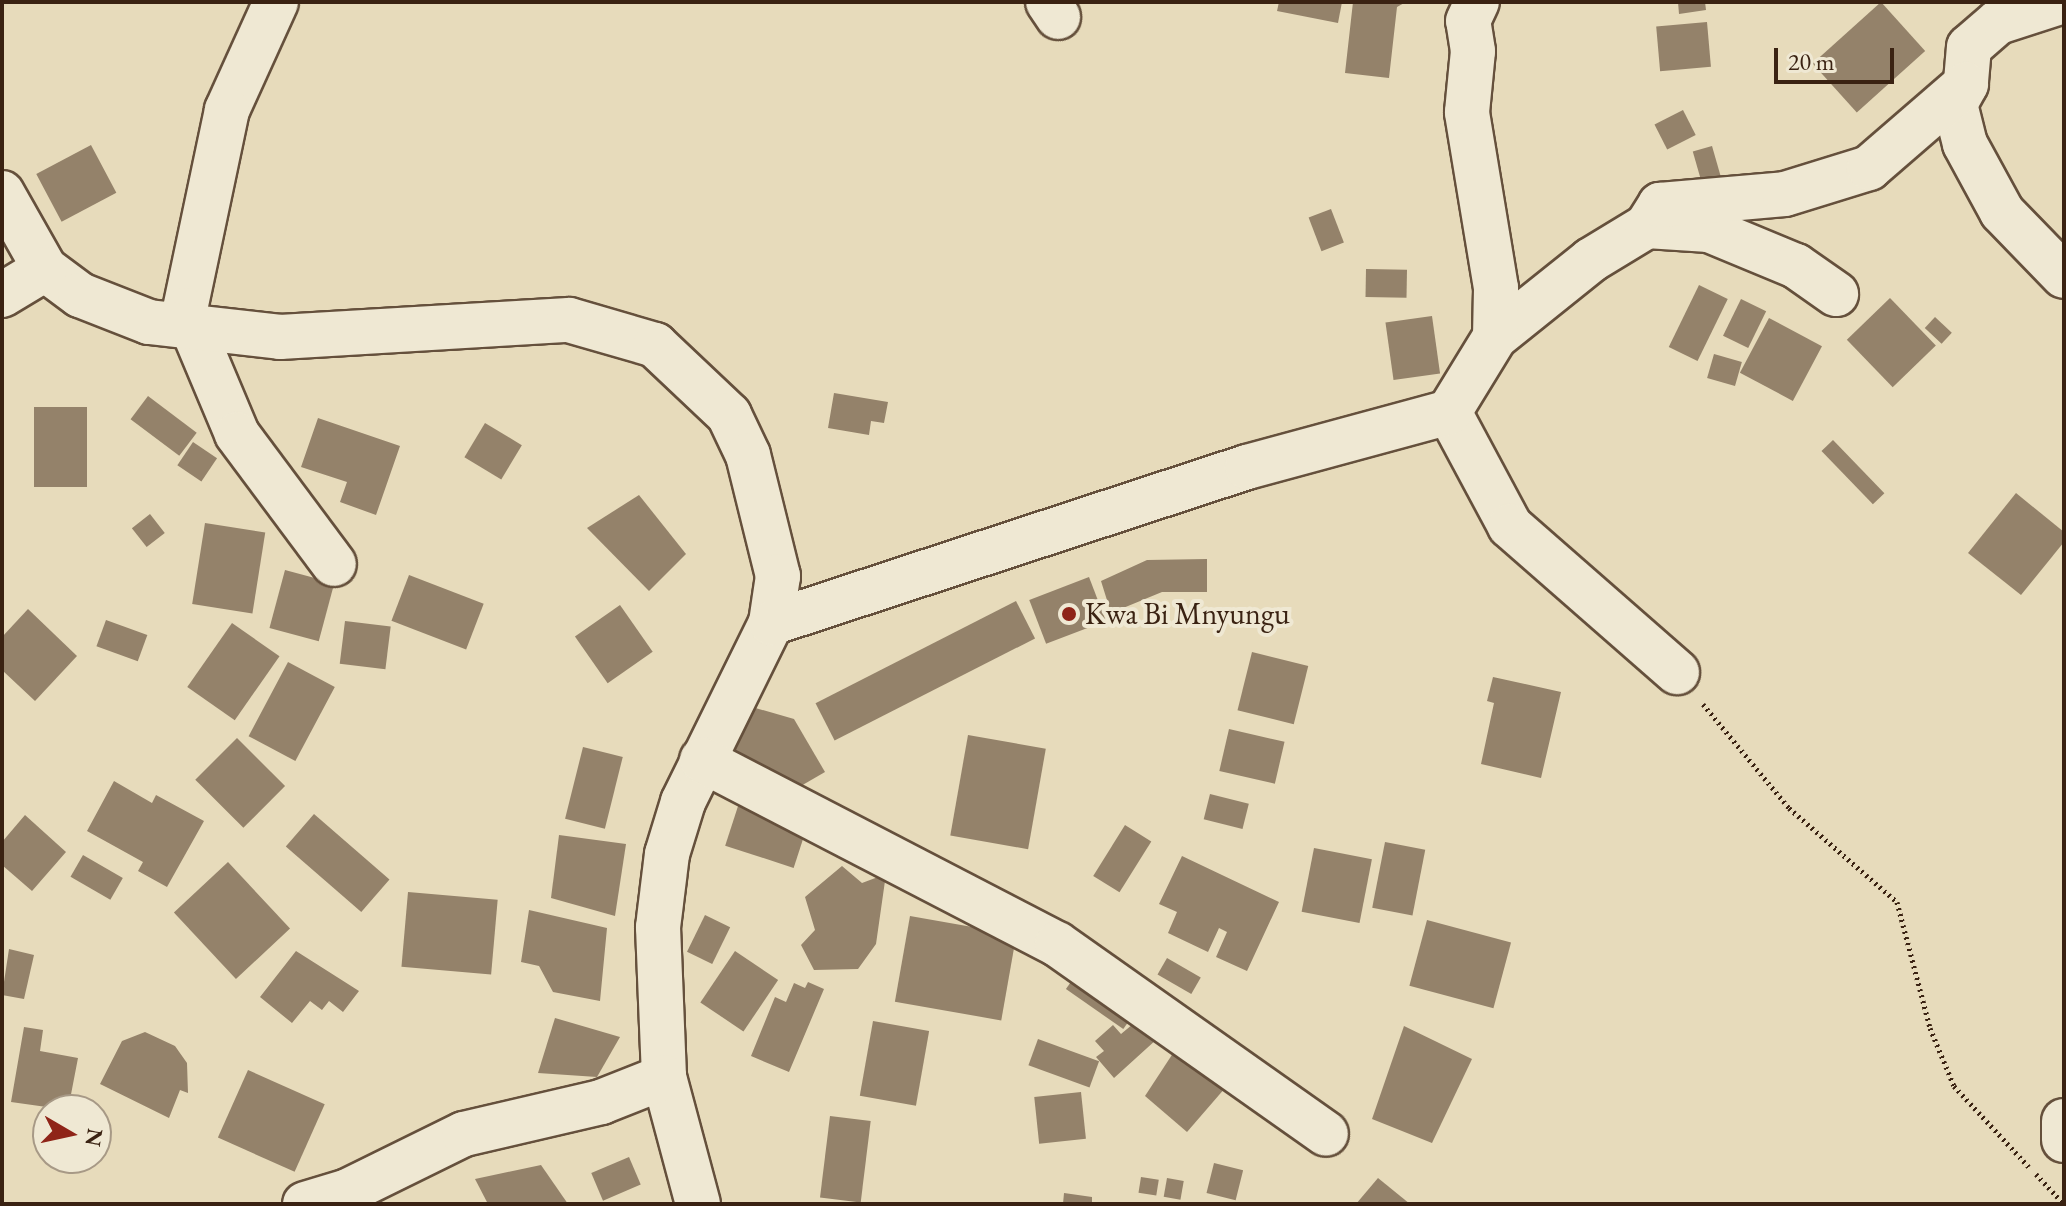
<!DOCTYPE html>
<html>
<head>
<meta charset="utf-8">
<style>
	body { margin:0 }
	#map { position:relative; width:2066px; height:1206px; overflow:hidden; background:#e7dbbb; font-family:"EB Garamond",serif }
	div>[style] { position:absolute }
	.building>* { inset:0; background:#94826a; transform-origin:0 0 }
	.path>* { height:5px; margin-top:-2.5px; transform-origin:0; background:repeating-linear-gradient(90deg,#3a2212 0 2px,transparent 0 6px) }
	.roads { filter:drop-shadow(2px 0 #65503c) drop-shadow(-2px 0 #65503c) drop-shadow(0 2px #65503c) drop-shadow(0 -2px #65503c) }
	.minor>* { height:44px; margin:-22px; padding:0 22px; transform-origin:22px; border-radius:22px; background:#efe8d3 }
	.dots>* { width:22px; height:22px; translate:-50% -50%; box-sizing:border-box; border:4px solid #efe8d3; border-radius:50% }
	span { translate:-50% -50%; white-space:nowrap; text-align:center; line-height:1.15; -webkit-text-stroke:8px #efe8d3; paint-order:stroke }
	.poi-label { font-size:30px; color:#3a2212 }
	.left { translate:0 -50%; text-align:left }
	.frame { position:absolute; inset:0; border:4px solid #3a2212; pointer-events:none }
	.north { position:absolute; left:32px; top:1094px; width:80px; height:80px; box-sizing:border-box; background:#efe8d3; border:2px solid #a79986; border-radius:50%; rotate:99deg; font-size:22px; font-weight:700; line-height:32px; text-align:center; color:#3a2212 }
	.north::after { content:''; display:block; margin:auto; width:28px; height:36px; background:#8f2418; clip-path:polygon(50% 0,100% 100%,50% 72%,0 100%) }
	.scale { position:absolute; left:1774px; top:48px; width:120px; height:36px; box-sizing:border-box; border:4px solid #3a2212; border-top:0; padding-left:10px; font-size:24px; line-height:28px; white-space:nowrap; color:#3a2212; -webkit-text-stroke:6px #efe8d3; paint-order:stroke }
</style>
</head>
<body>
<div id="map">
	<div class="building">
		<div style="clip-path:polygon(1279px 2px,1342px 2px,1338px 23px,1277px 11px)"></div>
		<div style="clip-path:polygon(1353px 2px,1406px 2px,1397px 7px,1389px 78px,1345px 73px)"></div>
		<div style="clip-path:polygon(1678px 2px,1705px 2px,1706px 10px,1679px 14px)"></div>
		<div style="left:1881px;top:2px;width:66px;height:92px;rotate:48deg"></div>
		<div style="left:1707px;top:22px;width:45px;height:51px;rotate:85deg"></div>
		<div style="left:1683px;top:110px;width:28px;height:32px;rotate:63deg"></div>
		<div style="left:91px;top:145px;width:54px;height:62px;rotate:62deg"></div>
		<div style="left:1712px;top:146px;width:32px;height:20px;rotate:74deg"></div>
		<div style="left:1331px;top:209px;width:36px;height:24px;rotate:69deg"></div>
		<div style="left:1366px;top:269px;width:41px;height:28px;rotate:1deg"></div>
		<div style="left:1699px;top:285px;width:32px;height:69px;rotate:26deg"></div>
		<div style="left:1890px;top:298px;width:66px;height:60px;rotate:46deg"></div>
		<div style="left:1741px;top:299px;width:28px;height:41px;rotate:26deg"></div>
		<div style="left:1432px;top:316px;width:58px;height:47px;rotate:82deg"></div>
		<div style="left:1935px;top:317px;width:23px;height:15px;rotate:43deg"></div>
		<div style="left:1769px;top:318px;width:60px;height:62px;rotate:28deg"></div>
		<div style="left:1714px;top:354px;width:29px;height:25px;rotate:16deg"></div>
		<div style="clip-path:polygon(834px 393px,888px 402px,884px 423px,871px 421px,869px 435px,828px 428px)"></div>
		<div style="left:148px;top:396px;width:61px;height:29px;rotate:37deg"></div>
		<div style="left:34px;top:407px;width:53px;height:80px"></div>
		<div style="clip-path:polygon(318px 418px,400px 446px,376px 515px,340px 502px,347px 482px,301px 467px)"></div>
		<div style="left:485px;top:423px;width:43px;height:40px;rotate:31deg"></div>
		<div style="left:1833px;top:440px;width:74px;height:16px;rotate:46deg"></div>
		<div style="left:193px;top:442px;width:29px;height:28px;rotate:34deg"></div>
		<div style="clip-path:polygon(2016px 493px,2064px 532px,2064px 542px,2021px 595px,1968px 553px)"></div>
		<div style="clip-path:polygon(639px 495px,686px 554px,649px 591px,587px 528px)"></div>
		<div style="left:150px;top:514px;width:24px;height:23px;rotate:52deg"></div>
		<div style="left:205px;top:523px;width:61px;height:82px;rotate:9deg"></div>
		<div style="clip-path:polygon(1207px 559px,1207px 592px,1162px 592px,1111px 613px,1101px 581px,1147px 560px)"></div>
		<div style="left:285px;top:570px;width:51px;height:60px;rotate:15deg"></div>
		<div style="left:409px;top:575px;width:80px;height:49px;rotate:21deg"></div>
		<div style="left:1089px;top:577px;width:47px;height:64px;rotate:69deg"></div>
		<div style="left:1016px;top:601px;width:42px;height:225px;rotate:63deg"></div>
		<div style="left:620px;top:605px;width:57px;height:55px;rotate:55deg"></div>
		<div style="clip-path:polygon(28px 609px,77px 656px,35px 701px,2px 670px,2px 637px)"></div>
		<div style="left:106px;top:620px;width:44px;height:28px;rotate:20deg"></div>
		<div style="left:345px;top:621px;width:46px;height:43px;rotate:7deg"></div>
		<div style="left:232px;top:623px;width:58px;height:78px;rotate:35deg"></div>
		<div style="left:1252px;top:652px;width:58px;height:60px;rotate:14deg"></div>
		<div style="left:288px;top:662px;width:53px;height:84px;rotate:28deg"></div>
		<div style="clip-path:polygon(1493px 677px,1561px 692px,1541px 778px,1481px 764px,1494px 703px,1487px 701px)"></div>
		<div style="clip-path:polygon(738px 703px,794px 719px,825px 772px,787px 794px,733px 751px)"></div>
		<div style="left:1229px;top:729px;width:57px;height:43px;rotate:13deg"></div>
		<div style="left:968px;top:735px;width:79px;height:102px;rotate:10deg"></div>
		<div style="left:237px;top:738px;width:68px;height:59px;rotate:45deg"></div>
		<div style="left:583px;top:747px;width:41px;height:74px;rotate:14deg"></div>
		<div style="clip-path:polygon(114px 781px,152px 803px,156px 795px,204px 821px,167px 887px,138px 871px,143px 862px,87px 831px)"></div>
		<div style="left:1210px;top:794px;width:40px;height:26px;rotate:14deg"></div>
		<div style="left:740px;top:800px;width:72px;height:48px;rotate:18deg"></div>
		<div style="left:314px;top:814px;width:100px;height:43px;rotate:41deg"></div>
		<div style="clip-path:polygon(25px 815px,66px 852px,32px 891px,2px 865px,2px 842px)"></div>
		<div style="left:1125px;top:825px;width:31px;height:60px;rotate:32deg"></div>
		<div style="clip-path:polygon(559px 835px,626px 844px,615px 916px,551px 898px)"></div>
		<div style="left:1385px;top:842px;width:41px;height:67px;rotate:11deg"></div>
		<div style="left:1314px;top:848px;width:59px;height:65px;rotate:11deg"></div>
		<div style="left:83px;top:855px;width:46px;height:25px;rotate:30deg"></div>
		<div style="clip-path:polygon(1182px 856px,1279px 902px,1247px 971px,1216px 957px,1227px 932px,1219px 928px,1208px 952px,1168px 933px,1177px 912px,1159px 904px)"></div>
		<div style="left:228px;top:862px;width:91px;height:74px;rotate:47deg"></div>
		<div style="clip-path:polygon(842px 866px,862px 883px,886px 874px,876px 944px,858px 969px,814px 970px,801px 945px,815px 930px,805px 897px)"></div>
		<div style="left:408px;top:892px;width:90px;height:75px;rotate:5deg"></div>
		<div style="clip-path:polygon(529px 910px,607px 928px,600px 1001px,553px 992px,539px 966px,521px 962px)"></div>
		<div style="left:705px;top:915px;width:28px;height:41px;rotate:26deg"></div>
		<div style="left:910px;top:916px;width:108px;height:87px;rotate:10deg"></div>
		<div style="left:1427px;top:920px;width:87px;height:68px;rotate:15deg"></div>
		<div style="clip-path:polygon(9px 949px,34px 955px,24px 999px,2px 995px)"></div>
		<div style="clip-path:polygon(296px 951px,359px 991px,343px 1012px,329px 1001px,322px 1010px,310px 1001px,292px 1023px,260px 997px)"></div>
		<div style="left:735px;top:951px;width:52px;height:62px;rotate:34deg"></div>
		<div style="left:1167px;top:958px;width:39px;height:19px;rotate:30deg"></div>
		<div style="left:1082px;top:966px;width:70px;height:28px;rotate:35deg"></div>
		<div style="clip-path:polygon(808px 982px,824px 989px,789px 1072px,751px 1056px,775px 997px,786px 1002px,794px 983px,805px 988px)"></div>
		<div style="clip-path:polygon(555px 1018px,620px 1037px,597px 1077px,538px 1073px)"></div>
		<div style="clip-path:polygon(1139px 1019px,1157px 1039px,1114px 1078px,1096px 1057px,1104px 1051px,1095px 1041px,1113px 1025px,1121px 1034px)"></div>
		<div style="left:873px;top:1021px;width:57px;height:76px;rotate:10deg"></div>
		<div style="clip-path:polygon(1404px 1026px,1472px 1059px,1432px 1143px,1372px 1119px)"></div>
		<div style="clip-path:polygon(24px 1027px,43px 1030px,40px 1051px,78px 1058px,68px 1110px,11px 1102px)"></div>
		<div style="clip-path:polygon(145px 1032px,175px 1046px,187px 1063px,188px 1093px,180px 1090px,169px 1118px,100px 1084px,122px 1041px)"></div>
		<div style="clip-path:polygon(1183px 1038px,1232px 1080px,1187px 1132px,1145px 1096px)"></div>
		<div style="left:1038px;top:1039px;width:65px;height:28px;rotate:20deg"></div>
		<div style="left:248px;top:1070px;width:84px;height:74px;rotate:24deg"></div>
		<div style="left:1081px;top:1092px;width:47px;height:47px;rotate:84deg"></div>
		<div style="left:830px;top:1116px;width:41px;height:82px;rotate:7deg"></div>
		<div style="left:629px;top:1157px;width:30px;height:41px;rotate:67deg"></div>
		<div style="left:1214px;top:1163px;width:30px;height:31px;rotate:14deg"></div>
		<div style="clip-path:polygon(541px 1165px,568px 1204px,488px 1204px,475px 1179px)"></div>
		<div style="left:1141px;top:1177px;width:18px;height:16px;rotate:9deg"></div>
		<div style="left:1167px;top:1178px;width:17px;height:19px;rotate:10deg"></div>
		<div style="clip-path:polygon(1378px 1178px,1410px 1204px,1356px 1204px)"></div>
		<div style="clip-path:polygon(1064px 1193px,1092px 1197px,1092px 1204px,1063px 1204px)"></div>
	</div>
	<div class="path">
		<div style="left:1703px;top:704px;width:135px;rotate:50.4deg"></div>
		<div style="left:1789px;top:808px;width:143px;rotate:41deg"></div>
		<div style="left:1897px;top:902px;width:130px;rotate:75.3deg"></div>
		<div style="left:1930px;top:1028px;width:63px;rotate:67.5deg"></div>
		<div style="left:1954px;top:1086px;width:110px;rotate:47.2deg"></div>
		<div style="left:2036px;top:1174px;width:41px;rotate:47deg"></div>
	</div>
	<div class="roads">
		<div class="minor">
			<div style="left:276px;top:2px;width:119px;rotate:114.4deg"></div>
			<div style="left:227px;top:110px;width:204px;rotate:101.9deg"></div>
			<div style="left:185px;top:310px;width:134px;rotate:67.2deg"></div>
			<div style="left:237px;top:434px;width:162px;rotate:53.3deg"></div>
			<div style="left:1048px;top:2px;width:18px;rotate:56deg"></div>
			<div style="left:2060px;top:2px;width:65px;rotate:162.1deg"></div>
			<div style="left:1998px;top:22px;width:38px;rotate:139deg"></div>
			<div style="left:1969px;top:47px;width:37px;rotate:95deg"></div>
			<div style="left:1966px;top:84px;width:23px;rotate:119deg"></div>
			<div style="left:1955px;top:104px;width:41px;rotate:76deg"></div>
			<div style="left:1965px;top:144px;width:77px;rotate:61.4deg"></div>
			<div style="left:2002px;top:212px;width:89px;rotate:45.9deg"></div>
			<div style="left:2px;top:193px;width:87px;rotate:60.5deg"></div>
			<div style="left:45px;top:269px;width:44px;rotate:36.6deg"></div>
			<div style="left:80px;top:295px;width:74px;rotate:21.4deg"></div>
			<div style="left:149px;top:322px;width:132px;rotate:6.5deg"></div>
			<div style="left:280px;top:337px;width:289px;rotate:-3.4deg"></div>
			<div style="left:569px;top:320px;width:90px;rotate:16.2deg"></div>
			<div style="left:655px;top:345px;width:102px;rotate:43.4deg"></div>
			<div style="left:729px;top:415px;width:44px;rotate:64.6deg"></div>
			<div style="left:748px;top:455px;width:125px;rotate:76.1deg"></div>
			<div style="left:778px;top:576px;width:48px;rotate:98.5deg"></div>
			<div style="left:771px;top:623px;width:199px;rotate:116.2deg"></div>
			<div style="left:683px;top:802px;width:54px;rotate:107.1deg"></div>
			<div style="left:667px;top:854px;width:74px;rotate:97deg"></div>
			<div style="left:658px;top:927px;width:150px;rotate:87.7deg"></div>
			<div style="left:664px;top:1077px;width:131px;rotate:75deg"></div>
			<div style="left:1647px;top:226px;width:62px;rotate:3.7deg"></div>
			<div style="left:1709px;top:230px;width:94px;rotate:22.5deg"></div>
			<div style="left:1796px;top:266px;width:49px;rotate:35deg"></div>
			<div style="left:2px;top:295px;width:50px;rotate:-31.2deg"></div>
			<div style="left:1495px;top:337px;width:123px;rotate:-38.7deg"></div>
			<div style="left:1591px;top:260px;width:66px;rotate:-31.3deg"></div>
			<div style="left:1647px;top:226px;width:25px;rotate:-58deg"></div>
			<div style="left:1660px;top:205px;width:125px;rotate:-5deg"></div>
			<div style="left:1785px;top:194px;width:88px;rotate:-17.2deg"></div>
			<div style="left:1869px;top:168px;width:128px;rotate:-40.9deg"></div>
			<div style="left:1449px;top:412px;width:129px;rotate:61.8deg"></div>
			<div style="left:1510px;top:526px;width:222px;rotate:41.2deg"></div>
			<div style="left:771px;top:623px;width:501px;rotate:-18.15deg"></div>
			<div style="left:1247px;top:467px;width:209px;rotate:-15.2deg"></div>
			<div style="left:1449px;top:412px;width:88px;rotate:-58.5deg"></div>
			<div style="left:1495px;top:337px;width:49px;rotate:-88.8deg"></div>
			<div style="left:1496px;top:288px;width:178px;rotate:-99.4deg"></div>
			<div style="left:1467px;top:112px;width:61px;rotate:-84.4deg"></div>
			<div style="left:1473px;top:51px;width:30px;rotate:-99deg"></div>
			<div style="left:1468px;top:21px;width:21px;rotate:-65deg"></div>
			<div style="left:702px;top:760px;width:400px;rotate:27.4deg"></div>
			<div style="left:1057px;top:944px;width:329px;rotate:35.2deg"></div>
			<div style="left:2064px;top:1121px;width:19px;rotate:90deg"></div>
			<div style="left:305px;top:1204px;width:45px;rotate:-16.8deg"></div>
			<div style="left:348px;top:1191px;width:129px;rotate:-26.2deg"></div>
			<div style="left:464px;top:1134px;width:141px;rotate:-13.1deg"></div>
			<div style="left:601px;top:1102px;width:68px;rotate:-21.6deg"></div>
		</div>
	</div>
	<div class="dots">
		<div style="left:1069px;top:614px;background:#8f2418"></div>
	</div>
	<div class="poi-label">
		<span class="left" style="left:1085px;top:614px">Kwa Bi Mnyungu</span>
	</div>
	<div class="frame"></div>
	<div class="north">N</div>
	<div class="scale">20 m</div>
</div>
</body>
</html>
